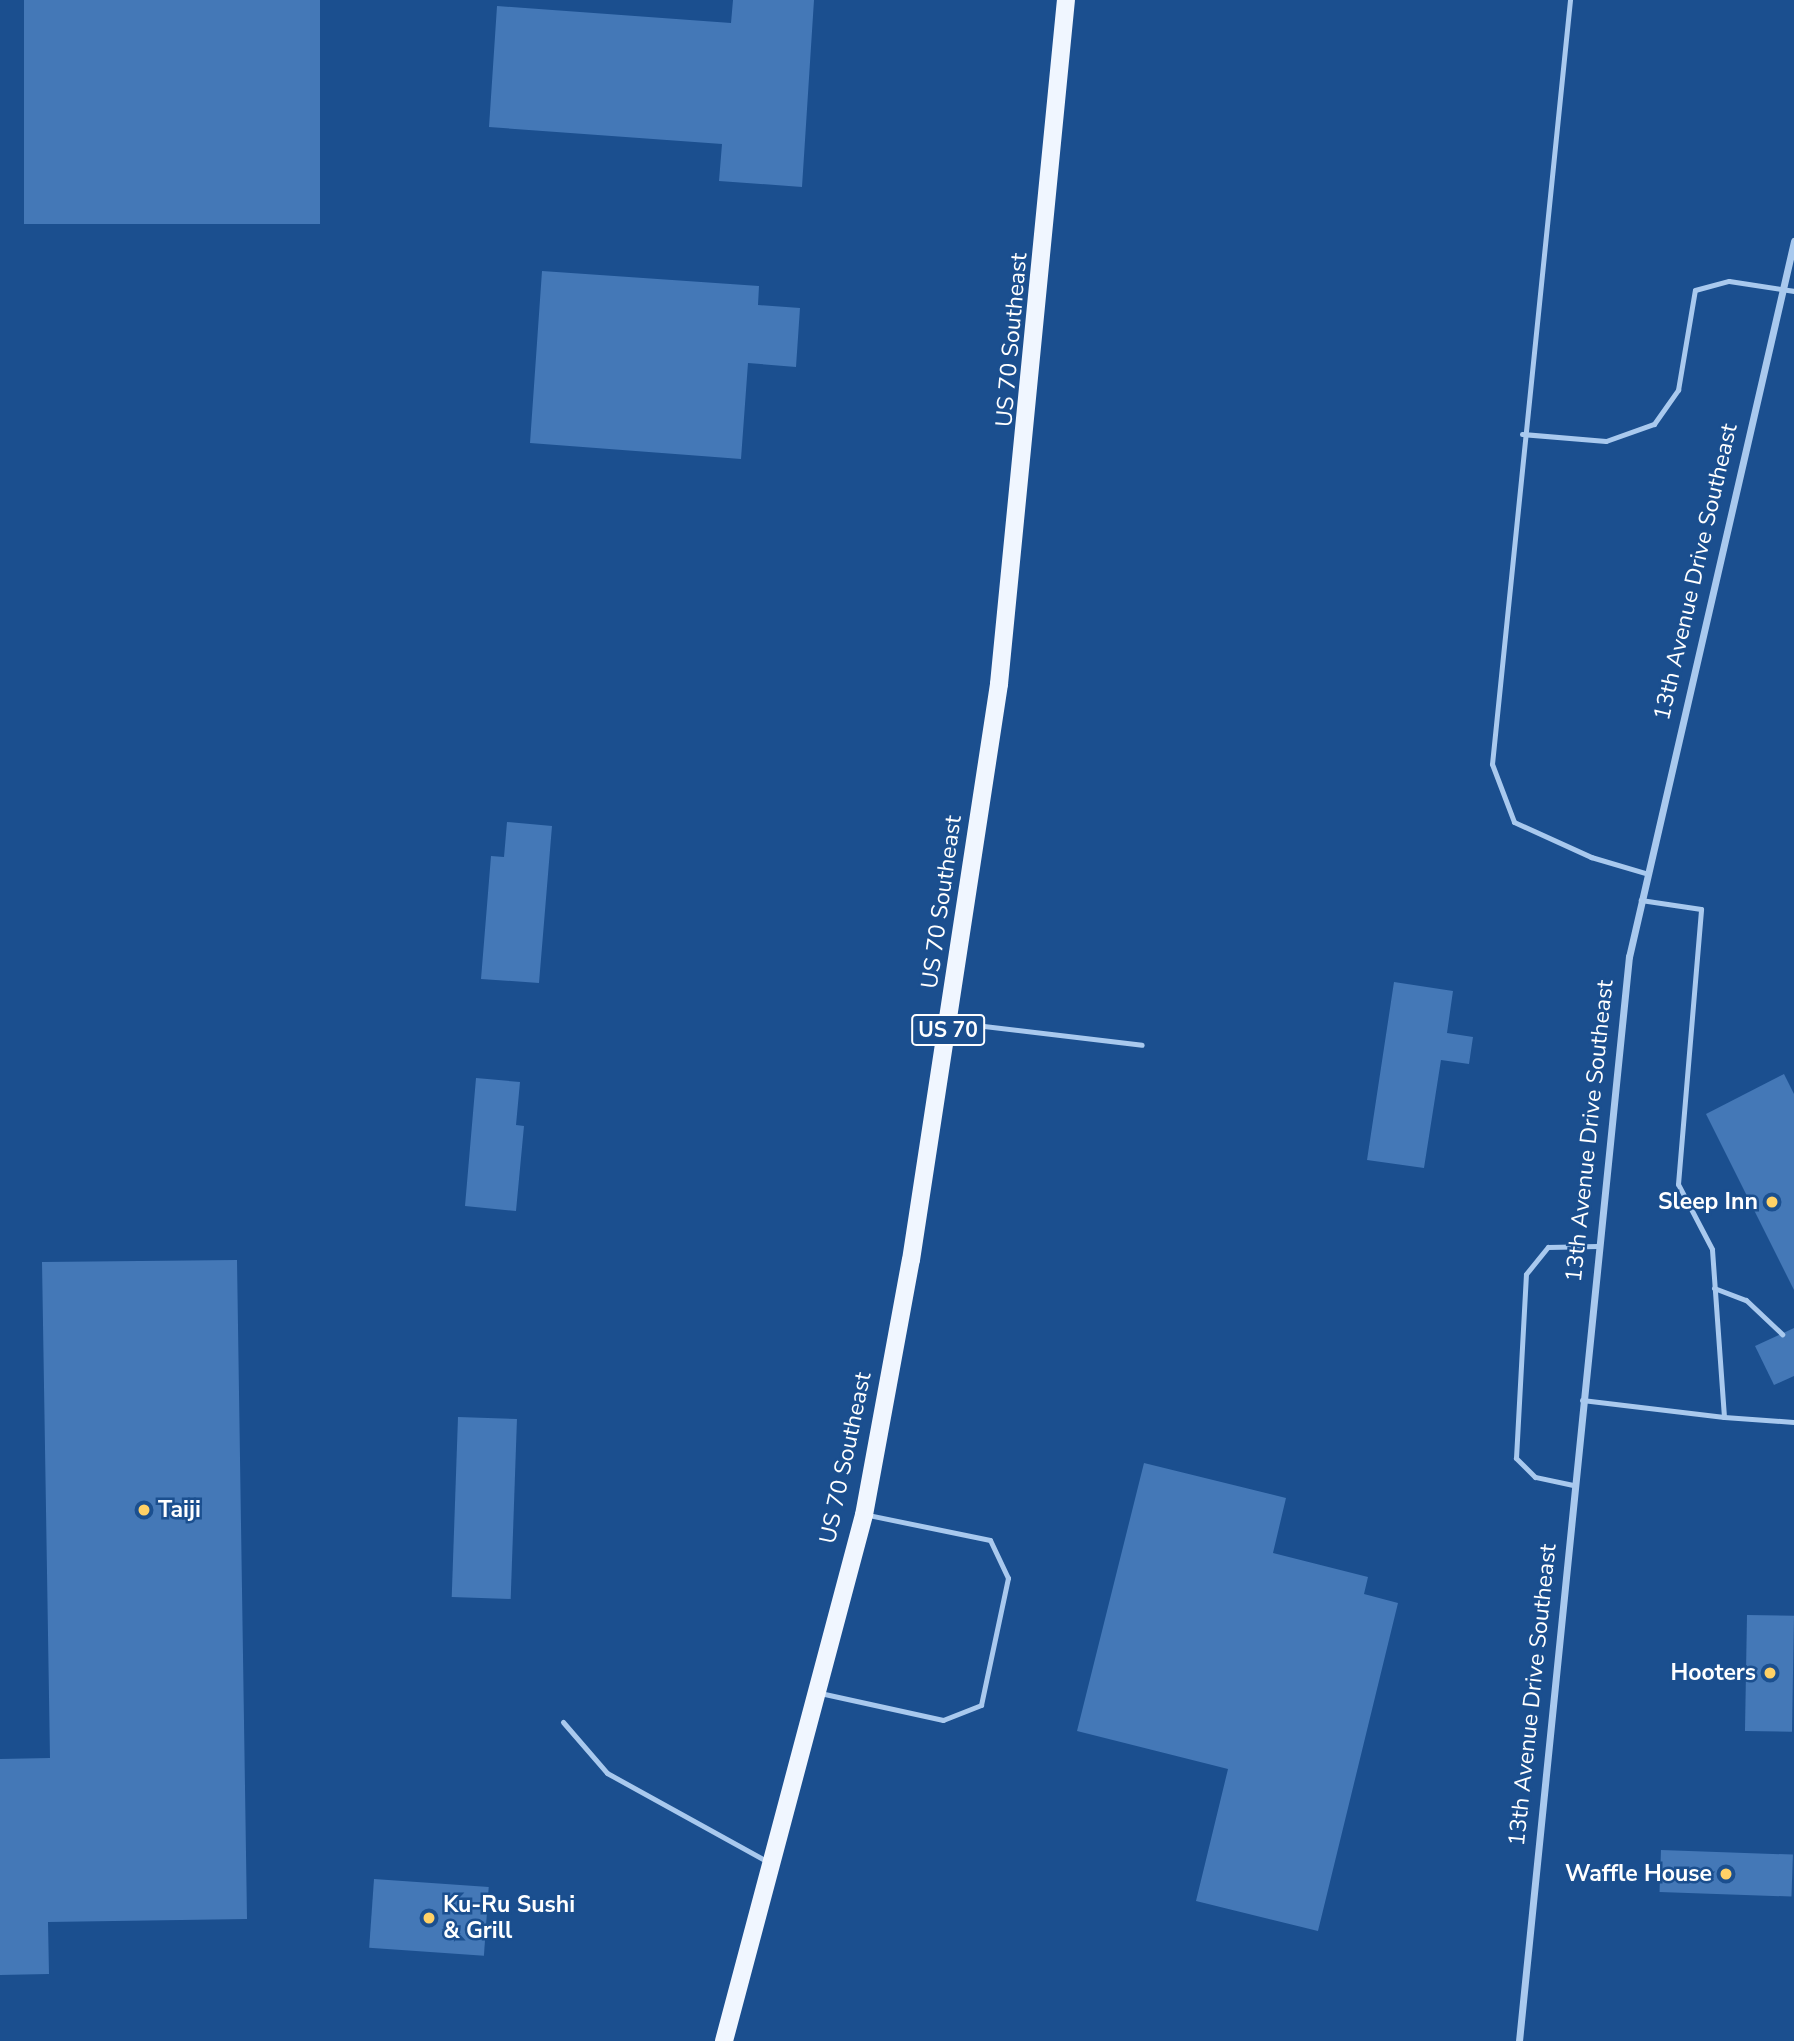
<!DOCTYPE html>
<html>
<head>
<meta charset="utf-8">
<style>
	body { margin:0 }
	#map { position:relative; width:1794px; height:2041px; overflow:hidden; background:#1b4f8f; font-family:"Nunito Sans",sans-serif }
	div>[style] { position:absolute }
	.building>* { inset:0; background:#4478b7; transform-origin:0 0 }
	.service>* { height:5px; margin:-2.5px; padding:0 2.5px; transform-origin:2.5px; border-radius:2.5px; background:#a9c9ee }
	.minor>* { height:7px; margin:-3.5px; padding:0 3.5px; transform-origin:3.5px; border-radius:3.5px; background:#a9c9ee }
	.primary>* { height:18px; margin:-9px; padding:0 9px; transform-origin:9px; border-radius:9px; background:#f0f6ff }
	.dots>* { width:19px; height:19px; translate:-50% -50%; box-sizing:border-box; border:4px solid #1b4f8f; border-radius:50% }
	span { translate:-50% -50%; white-space:nowrap; text-align:center; line-height:1.15; -webkit-text-stroke:5px #1b4f8f; paint-order:stroke }
	.shield-label span { padding:2px 5px; background:#1b4f8f; border:2px solid; border-radius:5px; -webkit-text-stroke-width:0 }
	.shield-label { font-size:21px; color:#fff; font-weight:700 }
	.street-label { font-size:23px; color:#fff }
	.poi-label { font-size:23px; color:#fff; font-weight:700 }
	.right { translate:-100% -50%; text-align:right }
	.left { translate:0 -50%; text-align:left }
</style>
</head>
<body>
<div id="map">
	<div class="building">
		<div style="left:24px;top:0;width:296px;height:224px"></div>
		<div style="clip-path:polygon(733px 0,814px 0,802px 187px,719px 181px,722px 144px,489px 127px,497px 6px,731px 23px)"></div>
		<div style="clip-path:polygon(542px 271px,759px 286px,758px 305px,800px 308px,796px 367px,748px 363px,741px 459px,530px 443px)"></div>
		<div style="clip-path:polygon(507px 822px,552px 826px,539px 983px,481px 979px,491px 856px,504px 857px)"></div>
		<div style="clip-path:polygon(1394px 982px,1453px 991px,1447px 1033px,1473px 1037px,1469px 1064px,1441px 1060px,1424px 1168px,1367px 1160px)"></div>
		<div style="clip-path:polygon(1784px 1074px,1794px 1094px,1794px 1290px,1706px 1114px)"></div>
		<div style="clip-path:polygon(476px 1078px,520px 1082px,516px 1125px,524px 1126px,516px 1211px,465px 1206px)"></div>
		<div style="clip-path:polygon(237px 1260px,247px 1919px,48px 1922px,49px 1974px,0 1975px,0 1759px,50px 1758px,42px 1262px)"></div>
		<div style="clip-path:polygon(1794px 1328px,1794px 1376px,1774px 1385px,1755px 1346px)"></div>
		<div style="left:458px;top:1417px;width:59px;height:180px;rotate:2deg"></div>
		<div style="clip-path:polygon(1144px 1463px,1286px 1498px,1273px 1553px,1368px 1577px,1364px 1594px,1398px 1603px,1318px 1931px,1196px 1901px,1228px 1769px,1077px 1731px)"></div>
		<div style="left:1747px;top:1615px;width:47px;height:116px;rotate:1deg"></div>
		<div style="left:1661px;top:1850px;width:132px;height:42px;rotate:2deg"></div>
		<div style="left:374px;top:1879px;width:115px;height:69px;rotate:4deg"></div>
	</div>
	<div class="service">
		<div style="left:1570px;top:0;width:768px;rotate:95.83deg"></div>
		<div style="left:1492px;top:764px;width:62px;rotate:69.2deg"></div>
		<div style="left:1514px;top:822px;width:85px;rotate:24.4deg"></div>
		<div style="left:1591px;top:857px;width:56px;rotate:16.5deg"></div>
		<div style="left:1522px;top:434px;width:84px;rotate:4.8deg"></div>
		<div style="left:1606px;top:441px;width:51px;rotate:-19.5deg"></div>
		<div style="left:1654px;top:424px;width:42px;rotate:-54.8deg"></div>
		<div style="left:1678px;top:390px;width:101px;rotate:-80.4deg"></div>
		<div style="left:1695px;top:290px;width:35px;rotate:-15deg"></div>
		<div style="left:1729px;top:281px;width:66px;rotate:8.7deg"></div>
		<div style="left:950px;top:1022px;width:193px;rotate:6.8deg"></div>
		<div style="left:1714px;top:1288px;width:34px;rotate:21deg"></div>
		<div style="left:1746px;top:1300px;width:50px;rotate:43.4deg"></div>
		<div style="left:1582px;top:1400px;width:143px;rotate:6.8deg"></div>
		<div style="left:1724px;top:1417px;width:168px;rotate:-94.1deg"></div>
		<div style="left:1712px;top:1249px;width:73px;rotate:-117.6deg"></div>
		<div style="left:1678px;top:1184px;width:276px;rotate:-85.2deg"></div>
		<div style="left:1701px;top:909px;width:61px;rotate:-171.5deg"></div>
		<div style="left:1724px;top:1417px;width:70px;rotate:4.1deg"></div>
		<div style="left:1573px;top:1485px;width:39px;rotate:-168deg"></div>
		<div style="left:1535px;top:1477px;width:27px;rotate:-135deg"></div>
		<div style="left:1516px;top:1458px;width:184px;rotate:-86.9deg"></div>
		<div style="left:1526px;top:1274px;width:35px;rotate:-51deg"></div>
		<div style="left:1548px;top:1247px;width:49px;rotate:-1.2deg"></div>
		<div style="left:820px;top:1693px;width:126px;rotate:12.4deg"></div>
		<div style="left:943px;top:1720px;width:41px;rotate:-21.5deg"></div>
		<div style="left:981px;top:1705px;width:130px;rotate:-78deg"></div>
		<div style="left:1008px;top:1578px;width:42px;rotate:-115.3deg"></div>
		<div style="left:990px;top:1540px;width:125px;rotate:-168.4deg"></div>
		<div style="left:563px;top:1722px;width:67px;rotate:49.2deg"></div>
		<div style="left:607px;top:1773px;width:184px;rotate:28.9deg"></div>
	</div>
	<div class="minor">
		<div style="left:1519px;top:2041px;width:1090px;rotate:-84.21deg"></div>
		<div style="left:1629px;top:957px;width:735px;rotate:-77.02deg"></div>
	</div>
	<div class="primary">
		<div style="left:724px;top:2041px;width:544px;rotate:-75.1deg"></div>
		<div style="left:864px;top:1515px;width:259px;rotate:-79.6deg"></div>
		<div style="left:911px;top:1260px;width:583px;rotate:-81.31deg"></div>
		<div style="left:999px;top:684px;width:687px;rotate:-84.41deg"></div>
	</div>
	<div class="dots">
		<div style="left:1772px;top:1202px;background:#ffd166"></div>
		<div style="left:144px;top:1510px;background:#ffd166"></div>
		<div style="left:1770px;top:1673px;background:#ffd166"></div>
		<div style="left:1726px;top:1874px;background:#ffd166"></div>
		<div style="left:429px;top:1918px;background:#ffd166"></div>
	</div>
	<div class="shield-label">
		<span style="left:948px;top:1030px">US 70</span>
	</div>
	<div class="street-label">
		<span style="left:1012px;top:340px;rotate:-85deg">US 70 Southeast</span>
		<span style="left:1696px;top:572px;rotate:-77deg">13th Avenue Drive Southeast</span>
		<span style="left:942px;top:902px;rotate:-82deg">US 70 Southeast</span>
		<span style="left:1590px;top:1131px;rotate:-84deg">13th Avenue Drive Southeast</span>
		<span style="left:846px;top:1458px;rotate:-78deg">US 70 Southeast</span>
		<span style="left:1533px;top:1695px;rotate:-84deg">13th Avenue Drive Southeast</span>
	</div>
	<div class="poi-label">
		<span class="right" style="left:1758px;top:1202px">Sleep Inn</span>
		<span class="left" style="left:158px;top:1510px">Taiji</span>
		<span class="right" style="left:1756px;top:1673px">Hooters</span>
		<span class="right" style="left:1712px;top:1874px">Waffle House</span>
		<span class="left" style="left:443px;top:1918px">Ku-Ru Sushi<br>&amp; Grill</span>
	</div>
</div>
</body>
</html>
